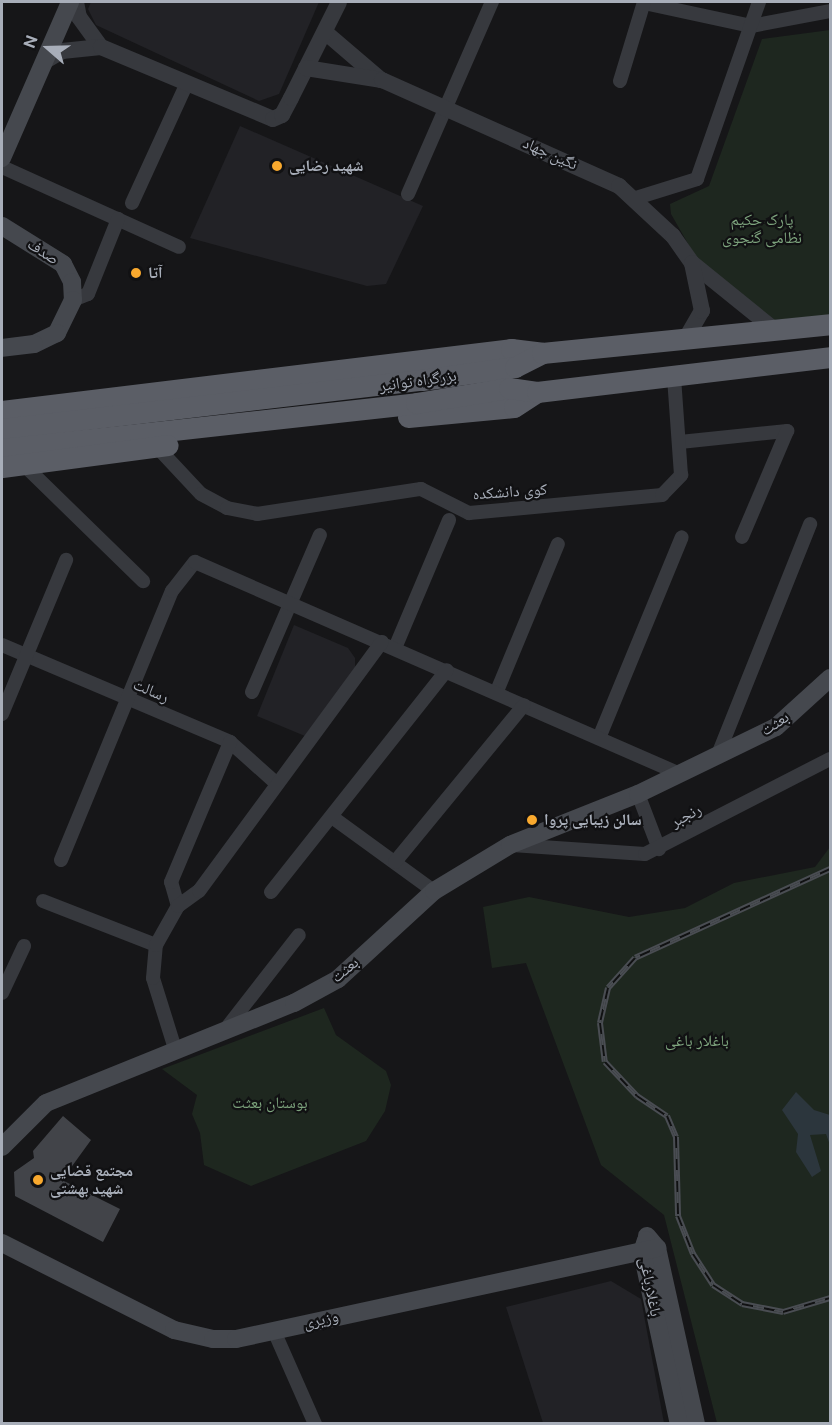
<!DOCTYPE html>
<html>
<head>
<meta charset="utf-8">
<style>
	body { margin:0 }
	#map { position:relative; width:832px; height:1425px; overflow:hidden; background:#161618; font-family:"Public Sans","Noto Naskh Arabic",sans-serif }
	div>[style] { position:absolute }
	.built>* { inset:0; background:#222226 }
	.green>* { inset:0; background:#1e271f }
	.water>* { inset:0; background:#2c363d }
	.building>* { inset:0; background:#424449 }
	.minor>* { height:14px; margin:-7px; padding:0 7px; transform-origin:7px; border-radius:7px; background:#37393e }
	.tertiary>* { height:16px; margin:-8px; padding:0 8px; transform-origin:8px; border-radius:8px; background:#37393e }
	.secondary>* { height:18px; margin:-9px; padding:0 9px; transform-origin:9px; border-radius:9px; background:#45484e }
	.trunk>* { height:21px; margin:-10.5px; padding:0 10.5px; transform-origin:10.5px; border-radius:10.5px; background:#5b5e66 }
	.rail>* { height:6px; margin-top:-3px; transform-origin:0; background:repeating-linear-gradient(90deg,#111113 0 11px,#4a4d53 0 22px); box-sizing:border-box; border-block:2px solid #4a4d53 }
	.dots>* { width:16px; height:16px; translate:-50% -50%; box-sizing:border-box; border:3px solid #111113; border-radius:50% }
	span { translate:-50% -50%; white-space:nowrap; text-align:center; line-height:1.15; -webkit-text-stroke:4.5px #111113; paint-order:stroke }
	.street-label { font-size:16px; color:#a8aeb9 }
	.poi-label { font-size:16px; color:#a8aeb9; font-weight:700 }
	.left { translate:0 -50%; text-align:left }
	.park-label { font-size:16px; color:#7ea57e }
	.frame { position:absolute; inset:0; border:3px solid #a8aeb9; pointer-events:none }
	.north { position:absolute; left:18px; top:18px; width:60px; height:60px; -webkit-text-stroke:4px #111113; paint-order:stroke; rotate:290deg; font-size:16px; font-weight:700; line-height:24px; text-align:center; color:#a8aeb9 }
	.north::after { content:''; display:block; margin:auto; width:21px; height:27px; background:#a8aeb9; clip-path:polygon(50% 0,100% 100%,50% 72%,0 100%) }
</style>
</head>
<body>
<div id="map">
	<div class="built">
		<div style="clip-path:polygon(91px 2px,319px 2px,279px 94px,259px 101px,96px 25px,88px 9px)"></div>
		<div style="clip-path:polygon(240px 126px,423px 206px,386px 284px,367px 286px,190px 238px)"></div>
		<div style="clip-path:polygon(294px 625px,348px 648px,355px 658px,355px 668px,305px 736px,257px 716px)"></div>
		<div style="clip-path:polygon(611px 1281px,641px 1299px,664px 1423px,543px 1423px,506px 1307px)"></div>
	</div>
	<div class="green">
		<div style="clip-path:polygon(830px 30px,830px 315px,774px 320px,706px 275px,671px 214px,670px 204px,709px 186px,762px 39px)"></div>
		<div style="clip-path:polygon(830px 847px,830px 1423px,717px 1423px,664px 1215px,601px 1165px,526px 963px,492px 968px,483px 907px,529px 897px,629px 917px,685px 908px,734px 883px,815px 867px)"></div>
		<div style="clip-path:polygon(324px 1008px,336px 1035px,386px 1071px,391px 1085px,385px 1111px,366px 1141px,251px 1186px,204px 1165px,200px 1133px,192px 1114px,197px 1095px,162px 1069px)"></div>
	</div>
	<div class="water">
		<div style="clip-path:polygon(796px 1092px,814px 1110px,830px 1115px,830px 1145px,826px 1134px,810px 1135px,821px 1171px,812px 1177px,796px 1152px,798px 1134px,782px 1110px)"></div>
	</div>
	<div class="building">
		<div style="clip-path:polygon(63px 1116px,91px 1140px,62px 1180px,120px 1209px,103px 1242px,15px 1196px,14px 1172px,34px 1158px,33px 1151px)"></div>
	</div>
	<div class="minor">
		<div style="left:644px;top:3px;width:109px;rotate:12.1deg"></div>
		<div style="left:751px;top:26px;width:80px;rotate:-10.8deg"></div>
		<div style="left:620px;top:81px;width:83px;rotate:-73.1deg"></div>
		<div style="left:2px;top:167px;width:194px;rotate:24.3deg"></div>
		<div style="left:408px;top:194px;width:210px;rotate:-66.4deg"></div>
		<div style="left:636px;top:198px;width:64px;rotate:-17.3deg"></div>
		<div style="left:697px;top:179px;width:188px;rotate:-70.7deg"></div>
		<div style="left:132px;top:203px;width:130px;rotate:-65.4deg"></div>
		<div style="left:73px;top:300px;width:16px;rotate:-22deg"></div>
		<div style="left:88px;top:294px;width:81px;rotate:-68.2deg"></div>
		<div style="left:680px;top:442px;width:108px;rotate:-5.9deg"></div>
		<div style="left:787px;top:431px;width:115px;rotate:113deg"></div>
		<div style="left:157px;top:447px;width:64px;rotate:46.9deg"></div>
		<div style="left:201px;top:494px;width:30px;rotate:28deg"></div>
		<div style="left:227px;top:508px;width:31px;rotate:11deg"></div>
		<div style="left:257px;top:514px;width:166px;rotate:-8.7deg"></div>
		<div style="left:421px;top:489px;width:54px;rotate:26.6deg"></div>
		<div style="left:469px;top:513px;width:194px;rotate:-5.3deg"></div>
		<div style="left:662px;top:495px;width:28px;rotate:-46deg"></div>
		<div style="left:681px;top:475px;width:98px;rotate:-94.1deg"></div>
		<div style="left:23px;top:464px;width:168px;rotate:44.3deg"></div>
		<div style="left:2px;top:645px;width:248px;rotate:23deg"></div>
		<div style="left:230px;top:742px;width:63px;rotate:41.8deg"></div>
		<div style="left:395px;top:648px;width:139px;rotate:-67.1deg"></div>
		<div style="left:497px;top:691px;width:159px;rotate:-67.5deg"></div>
		<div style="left:252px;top:692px;width:171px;rotate:-66.6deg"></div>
		<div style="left:2px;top:714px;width:167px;rotate:-67.4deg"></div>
		<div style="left:599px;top:738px;width:217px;rotate:-67.6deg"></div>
		<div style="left:717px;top:757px;width:251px;rotate:-68.2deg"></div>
		<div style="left:638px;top:794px;width:59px;rotate:69.1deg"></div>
		<div style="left:332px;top:817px;width:126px;rotate:36deg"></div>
		<div style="left:512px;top:845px;width:133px;rotate:3.9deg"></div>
		<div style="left:645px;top:854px;width:208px;rotate:-27.2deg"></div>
		<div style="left:61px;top:860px;width:291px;rotate:-67.6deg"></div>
		<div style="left:172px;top:591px;width:37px;rotate:-52deg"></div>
		<div style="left:195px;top:562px;width:529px;rotate:23.61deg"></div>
		<div style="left:395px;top:862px;width:203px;rotate:-50.6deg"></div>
		<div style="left:271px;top:892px;width:283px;rotate:-51.6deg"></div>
		<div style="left:43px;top:901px;width:121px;rotate:21.3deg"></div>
		<div style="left:178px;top:906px;width:25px;rotate:-106deg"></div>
		<div style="left:171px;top:882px;width:152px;rotate:-67.1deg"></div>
		<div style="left:2px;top:993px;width:52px;rotate:-64.9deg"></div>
		<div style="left:225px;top:1030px;width:120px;rotate:-52.1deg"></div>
		<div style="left:176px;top:1052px;width:77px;rotate:-107.3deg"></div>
		<div style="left:153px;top:978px;width:33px;rotate:-85deg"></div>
		<div style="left:156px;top:945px;width:45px;rotate:-60.6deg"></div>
		<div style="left:178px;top:906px;width:26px;rotate:-36deg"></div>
		<div style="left:199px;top:891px;width:309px;rotate:-53.7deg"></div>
		<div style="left:274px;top:1331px;width:102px;rotate:66.2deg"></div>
	</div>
	<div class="tertiary">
		<div style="left:76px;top:2px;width:15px;rotate:79deg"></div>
		<div style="left:79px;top:17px;width:37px;rotate:54deg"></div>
		<div style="left:325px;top:32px;width:74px;rotate:40.6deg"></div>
		<div style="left:45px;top:61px;width:20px;rotate:-30deg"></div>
		<div style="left:62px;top:51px;width:39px;rotate:-6deg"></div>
		<div style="left:101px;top:47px;width:186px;rotate:22.7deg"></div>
		<div style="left:273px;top:119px;width:10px;rotate:-24deg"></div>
		<div style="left:282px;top:115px;width:19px;rotate:-62deg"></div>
		<div style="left:291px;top:98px;width:107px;rotate:-63.4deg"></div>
		<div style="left:306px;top:68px;width:77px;rotate:9deg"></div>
		<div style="left:382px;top:80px;width:260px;rotate:24.1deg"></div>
		<div style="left:619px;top:186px;width:74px;rotate:42.8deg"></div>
		<div style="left:673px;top:236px;width:33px;rotate:55deg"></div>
		<div style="left:692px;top:263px;width:108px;rotate:39deg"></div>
		<div style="left:685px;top:340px;width:34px;rotate:-60deg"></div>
		<div style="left:702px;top:311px;width:49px;rotate:-101.8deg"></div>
	</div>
	<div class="secondary">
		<div style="left:2px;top:158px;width:170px;rotate:-66.4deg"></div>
		<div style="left:2px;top:226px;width:72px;rotate:31.9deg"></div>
		<div style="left:63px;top:264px;width:20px;rotate:63deg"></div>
		<div style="left:72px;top:282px;width:18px;rotate:87deg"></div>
		<div style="left:73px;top:300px;width:37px;rotate:116deg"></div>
		<div style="left:57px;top:333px;width:25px;rotate:154deg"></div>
		<div style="left:34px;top:344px;width:32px;rotate:173deg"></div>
		<div style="left:2px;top:1147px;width:62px;rotate:-45deg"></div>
		<div style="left:46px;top:1103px;width:267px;rotate:-22deg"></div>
		<div style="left:294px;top:1003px;width:50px;rotate:-28.6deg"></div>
		<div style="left:338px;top:979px;width:130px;rotate:-42.5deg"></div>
		<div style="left:434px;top:891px;width:89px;rotate:-31.2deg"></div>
		<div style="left:510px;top:845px;width:138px;rotate:-21.7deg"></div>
		<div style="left:638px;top:794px;width:153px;rotate:-25.9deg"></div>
		<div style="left:776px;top:727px;width:73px;rotate:-42.2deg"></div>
		<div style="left:647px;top:1236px;width:16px;rotate:50deg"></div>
		<div style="left:657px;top:1248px;width:180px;rotate:77.5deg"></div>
		<div style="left:646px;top:1240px;width:13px;rotate:108deg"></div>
		<div style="left:642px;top:1252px;width:176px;rotate:77.9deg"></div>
		<div style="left:2px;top:1243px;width:193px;rotate:26.8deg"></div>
		<div style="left:174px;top:1330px;width:40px;rotate:13deg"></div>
		<div style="left:213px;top:1339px;width:23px"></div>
		<div style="left:236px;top:1339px;width:431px;rotate:-12.2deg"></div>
	</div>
	<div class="trunk">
		<div style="left:2px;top:411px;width:513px;rotate:-6.94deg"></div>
		<div style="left:511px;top:349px;width:31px;rotate:7deg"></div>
		<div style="left:408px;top:417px;width:106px;rotate:-5.4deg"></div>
		<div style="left:514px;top:407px;width:27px;rotate:-33deg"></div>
		<div style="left:2px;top:429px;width:423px;rotate:-6.7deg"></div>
		<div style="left:422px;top:380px;width:94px;rotate:-8deg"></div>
		<div style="left:515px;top:367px;width:30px;rotate:-27deg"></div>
		<div style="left:542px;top:353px;width:289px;rotate:-5.7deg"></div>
		<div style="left:2px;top:449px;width:417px;rotate:-6.3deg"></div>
		<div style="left:416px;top:403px;width:94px;rotate:-9.2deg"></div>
		<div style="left:509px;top:388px;width:28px;rotate:8deg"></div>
		<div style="left:537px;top:392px;width:295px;rotate:-6.8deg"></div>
		<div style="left:2px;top:467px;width:167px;rotate:-7.5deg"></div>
	</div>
	<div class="rail">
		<div style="left:830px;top:869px;width:214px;rotate:155.5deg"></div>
		<div style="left:635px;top:958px;width:40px;rotate:132deg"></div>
		<div style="left:608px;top:988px;width:36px;rotate:103deg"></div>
		<div style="left:600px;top:1023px;width:39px;rotate:83deg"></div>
		<div style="left:605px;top:1062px;width:47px;rotate:46.7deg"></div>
		<div style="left:637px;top:1096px;width:36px;rotate:34deg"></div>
		<div style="left:667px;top:1116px;width:23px;rotate:67deg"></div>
		<div style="left:676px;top:1137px;width:79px;rotate:88.5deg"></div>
		<div style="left:678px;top:1216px;width:41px;rotate:68.5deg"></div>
		<div style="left:693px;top:1254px;width:37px;rotate:57deg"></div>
		<div style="left:713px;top:1285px;width:35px;rotate:33deg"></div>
		<div style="left:742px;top:1304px;width:42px;rotate:11deg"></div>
		<div style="left:783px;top:1312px;width:49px;rotate:-16.6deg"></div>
	</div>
	<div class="dots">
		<div style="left:277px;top:166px;background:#f9a92e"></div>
		<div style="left:136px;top:273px;background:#f9a92e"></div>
		<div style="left:532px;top:820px;background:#f9a92e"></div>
		<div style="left:38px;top:1180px;background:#f9a92e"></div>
	</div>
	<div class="street-label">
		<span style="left:550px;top:154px;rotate:24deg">نگین جهاد</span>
		<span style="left:43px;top:252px;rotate:33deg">صدف</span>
		<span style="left:418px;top:381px;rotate:-8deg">بزرگراه توانیر</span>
		<span style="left:510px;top:492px;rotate:-4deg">کوی دانشکده</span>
		<span style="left:151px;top:691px;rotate:23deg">رسالت</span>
		<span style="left:775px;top:724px;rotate:-34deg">بعثت</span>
		<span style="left:686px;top:816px;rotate:-28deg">رنجبر</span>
		<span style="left:345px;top:970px;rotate:-40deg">بعثت</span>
		<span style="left:650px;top:1287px;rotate:79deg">باغلارباغی</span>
		<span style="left:321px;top:1320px;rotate:-12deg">وزیری</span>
	</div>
	<div class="poi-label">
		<span class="left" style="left:289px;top:166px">شهید رضایی</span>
		<span class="left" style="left:148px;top:273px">آتا</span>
		<span class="left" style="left:544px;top:820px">سالن زيبايى پروا</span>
		<span class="left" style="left:50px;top:1180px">مجتمع قضایی<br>شهید بهشتی</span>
	</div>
	<div class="park-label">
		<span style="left:762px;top:229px">پارک حکیم<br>نظامی گنجوی</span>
		<span style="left:697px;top:1041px">باغلار باغی</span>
		<span style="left:270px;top:1103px">بوستان بعثت</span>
	</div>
	<div class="frame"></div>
	<div class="north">N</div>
</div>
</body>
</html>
